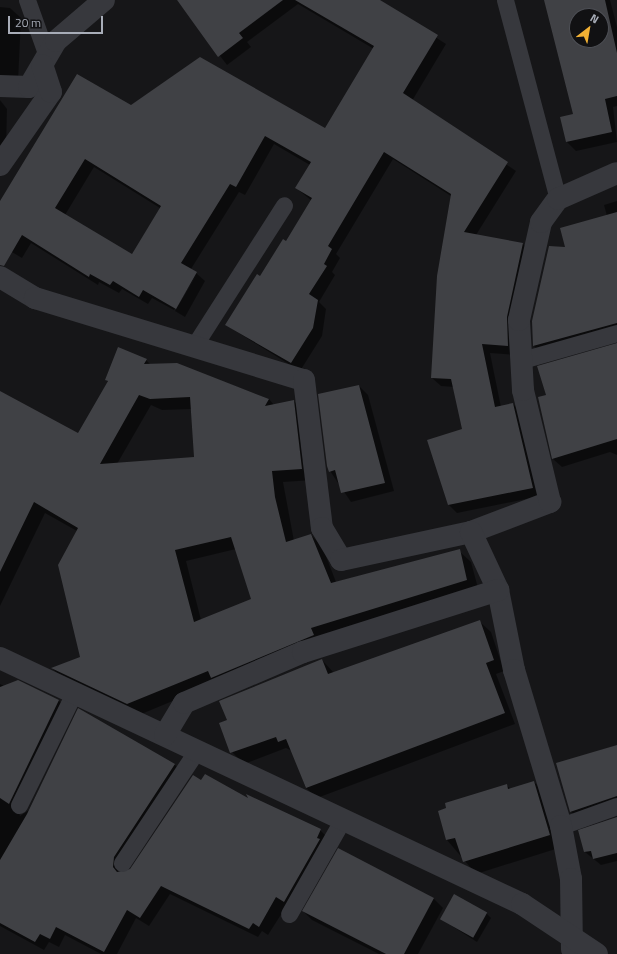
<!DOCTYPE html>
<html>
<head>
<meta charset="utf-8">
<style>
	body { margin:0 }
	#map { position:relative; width:617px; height:954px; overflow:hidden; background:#161618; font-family:"Titillium Web",sans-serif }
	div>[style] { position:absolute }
	.shadow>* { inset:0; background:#0007 }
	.building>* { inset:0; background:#404145; transform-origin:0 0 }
	.lane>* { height:17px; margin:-8.5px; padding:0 8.5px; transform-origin:8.5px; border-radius:8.5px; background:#37383d }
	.street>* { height:22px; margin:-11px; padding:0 11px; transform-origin:11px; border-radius:11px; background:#37383d }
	span { translate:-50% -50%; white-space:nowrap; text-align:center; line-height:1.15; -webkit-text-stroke:3px #111113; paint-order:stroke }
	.north { position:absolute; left:569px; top:8px; width:40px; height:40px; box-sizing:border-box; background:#111113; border:1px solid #4d4f55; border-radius:50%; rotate:31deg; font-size:11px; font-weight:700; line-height:16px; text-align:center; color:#a8adb8 }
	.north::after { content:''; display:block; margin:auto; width:14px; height:18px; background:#f2b134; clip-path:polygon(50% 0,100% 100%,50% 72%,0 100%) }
	.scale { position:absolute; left:8px; top:16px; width:95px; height:18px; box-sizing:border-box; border:2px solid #a8adb8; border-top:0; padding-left:5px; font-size:12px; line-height:14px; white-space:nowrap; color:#a8adb8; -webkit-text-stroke:3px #111113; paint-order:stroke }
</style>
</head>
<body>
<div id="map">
	<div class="shadow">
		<div style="clip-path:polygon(evenodd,177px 0,378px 0,446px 44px,412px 101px,516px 171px,476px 235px,523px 244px,532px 253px,516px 355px,490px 353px,501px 407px,513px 404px,522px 413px,541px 496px,457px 513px,448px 504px,463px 430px,454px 387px,441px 386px,432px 378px,451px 196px,393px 159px,336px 254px,340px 258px,332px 272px,335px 275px,319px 302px,326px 309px,322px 336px,300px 371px,226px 325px,287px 242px,312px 201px,296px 188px,310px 165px,274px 144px,245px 195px,239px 192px,191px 269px,196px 273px,205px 281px,185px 317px,175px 311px,197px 274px,174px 310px,152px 298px,148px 304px,122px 289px,119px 293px,99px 282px,98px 285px,31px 243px,22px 258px,0 245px,0 205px,131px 106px,325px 129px,374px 49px,298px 4px,247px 42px,251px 47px,227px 65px,177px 0,94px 167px,160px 208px,132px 255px,65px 215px,94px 167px)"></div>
		<div style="clip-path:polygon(evenodd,546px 0,610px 0,617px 27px,617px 106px,613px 107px,617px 142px,576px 151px,567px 142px,575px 115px,546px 0,577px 16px,601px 16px,601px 40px,577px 40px,577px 16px)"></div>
		<div style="clip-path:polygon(0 7px,10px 8px,21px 18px,18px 82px,0 93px)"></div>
		<div style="clip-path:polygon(0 100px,7px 109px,6px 150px,0 150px)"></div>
		<div style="clip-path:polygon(617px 201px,617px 334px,543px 355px,534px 346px,533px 321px,566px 248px,607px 216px,604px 205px)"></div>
		<div style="clip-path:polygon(617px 344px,617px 455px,610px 452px,562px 467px,553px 459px,547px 396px)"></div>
		<div style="clip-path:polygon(evenodd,146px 360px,151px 365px,176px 364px,269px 399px,274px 405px,294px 401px,305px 412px,313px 480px,283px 482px,294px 541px,311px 535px,322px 546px,336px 582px,459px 551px,471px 562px,478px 588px,216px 683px,139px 715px,63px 679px,52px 668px,81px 658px,77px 531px,45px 513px,0 606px,0 394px,79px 434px,108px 382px,106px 380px,146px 360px,151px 405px,162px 410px,192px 409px,195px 458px,117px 464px,151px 405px,146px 360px,236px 549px,253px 600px,201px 620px,186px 561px,236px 549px)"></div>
		<div style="clip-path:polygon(359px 386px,368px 395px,394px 491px,351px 502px,330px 471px)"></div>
		<div style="clip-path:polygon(480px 622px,491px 632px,504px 671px,496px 674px,515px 724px,317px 798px,306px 788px,292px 751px,286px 748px,244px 764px,233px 753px,220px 724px,228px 721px,221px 702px,322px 660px,334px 673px)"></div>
		<div style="clip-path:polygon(18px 681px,59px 701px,68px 709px,18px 810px,20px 816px,29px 810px,78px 710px,175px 765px,184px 774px,123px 873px,131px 869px,202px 782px,320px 830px,329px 839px,268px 935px,262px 931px,258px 937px,170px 894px,149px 926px,136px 918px,117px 954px,101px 954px,65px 935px,59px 947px,49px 942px,44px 950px,0 926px,0 684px,4px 686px)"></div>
		<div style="clip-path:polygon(617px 745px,617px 804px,578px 818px,571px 812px,557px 764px)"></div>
		<div style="clip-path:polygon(534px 782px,547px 795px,562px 847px,476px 874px,447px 840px,506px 785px,511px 789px)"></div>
		<div style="clip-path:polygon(617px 818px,617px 861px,601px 865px,585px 852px,579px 831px)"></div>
		<div style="clip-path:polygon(338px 850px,434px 899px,443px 908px,418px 954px,379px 954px,312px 920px,303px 911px)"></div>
		<div style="clip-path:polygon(486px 913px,491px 918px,477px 942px,441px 919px)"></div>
	</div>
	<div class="building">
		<div style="clip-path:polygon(177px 0,283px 0,239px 33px,243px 38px,218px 57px)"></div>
		<div style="clip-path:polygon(evenodd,295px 0,380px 0,438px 35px,403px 93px,508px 162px,464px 232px,523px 243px,507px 317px,508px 346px,482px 344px,495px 407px,513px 403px,533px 488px,448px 505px,427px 440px,462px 429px,451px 379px,431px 378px,437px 276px,451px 194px,384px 152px,328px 246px,332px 249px,324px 264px,327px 266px,309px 294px,318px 300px,313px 328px,291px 363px,225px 325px,257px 274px,260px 276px,283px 239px,286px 241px,312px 198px,295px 188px,311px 162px,265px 136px,236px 187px,230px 184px,181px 263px,197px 272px,176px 309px,143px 290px,139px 297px,113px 281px,110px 285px,90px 274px,89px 277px,22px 235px,4px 266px,0 265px,0 201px,77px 74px,131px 105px,200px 57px,325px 128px,374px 46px,295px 0,85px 159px,161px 206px,132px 254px,55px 208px,85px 159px)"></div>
		<div style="clip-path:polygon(evenodd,544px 0,605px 0,617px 53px,617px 96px,605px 99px,612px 132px,566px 142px,560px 117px,573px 114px,544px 0,577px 16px,601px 16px,601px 40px,577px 40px,577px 16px)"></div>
		<div style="clip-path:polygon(617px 212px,617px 323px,533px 346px,532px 321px,549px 246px,565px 247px,560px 228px)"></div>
		<div style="clip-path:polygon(617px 343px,617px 439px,552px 459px,538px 397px,546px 395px,537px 366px)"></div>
		<div style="clip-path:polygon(evenodd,118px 347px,147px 359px,144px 364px,177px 363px,269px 399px,265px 406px,294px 400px,302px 469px,272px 471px,275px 497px,286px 542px,311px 534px,331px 583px,460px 549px,467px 580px,311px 628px,314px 635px,211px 678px,208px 671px,127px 704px,51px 668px,80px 657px,58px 565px,78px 528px,34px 502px,0 572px,0 391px,78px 433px,108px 381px,105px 380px,118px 347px,139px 395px,150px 399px,190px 397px,194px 457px,100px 464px,139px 395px,118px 347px,231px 537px,251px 599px,194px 622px,175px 550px,231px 537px)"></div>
		<div style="clip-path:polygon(359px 385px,385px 483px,341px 493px,335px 470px,329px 472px,327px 466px,318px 394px)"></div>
		<div style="clip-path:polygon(480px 620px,494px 660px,486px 663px,505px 713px,306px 788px,286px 739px,278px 742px,276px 737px,230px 753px,219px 723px,227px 720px,219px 701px,322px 659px,328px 674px)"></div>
		<div style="clip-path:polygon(18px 680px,59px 700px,9px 804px,0 798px,0 687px)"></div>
		<div style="clip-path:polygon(78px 708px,175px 764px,114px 857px,113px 867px,117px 872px,130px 869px,193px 775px,201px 780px,205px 774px,248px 798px,246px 794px,321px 829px,317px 838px,320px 839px,284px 902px,276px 897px,259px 927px,253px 923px,249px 929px,161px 886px,140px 918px,127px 910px,104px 952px,56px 927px,50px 939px,40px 934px,35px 942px,0 923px,0 860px,27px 814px)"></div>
		<div style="clip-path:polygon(617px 745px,617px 796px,570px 812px,556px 763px)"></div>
		<div style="clip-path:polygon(534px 781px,550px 835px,463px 862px,455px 838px,446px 840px,438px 811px,446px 808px,445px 803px,507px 784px,508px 789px)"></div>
		<div style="clip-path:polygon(617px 817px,617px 853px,593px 859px,591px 851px,584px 852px,578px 830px)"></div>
		<div style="clip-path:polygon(338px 848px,434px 898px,404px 954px,386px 954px,302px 911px)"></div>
		<div style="left:454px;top:894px;width:38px;height:29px;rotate:29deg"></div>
	</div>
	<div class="lane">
		<div style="left:27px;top:0;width:59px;rotate:70.3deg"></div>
		<div style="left:505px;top:0;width:206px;rotate:75.1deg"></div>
		<div style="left:194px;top:346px;width:167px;rotate:-57.4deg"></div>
		<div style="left:522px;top:360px;width:99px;rotate:-15.9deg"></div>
		<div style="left:19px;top:805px;width:125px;rotate:-63.8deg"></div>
		<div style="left:561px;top:826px;width:59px;rotate:-19.7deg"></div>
		<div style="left:122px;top:863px;width:136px;rotate:-56.4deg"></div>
		<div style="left:289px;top:914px;width:109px;rotate:-60.4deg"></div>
	</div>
	<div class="street">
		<div style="left:0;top:86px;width:29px;rotate:2deg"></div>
		<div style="left:29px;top:87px;width:53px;rotate:-59.6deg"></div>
		<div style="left:56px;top:41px;width:63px;rotate:-40.5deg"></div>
		<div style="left:0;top:165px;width:89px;rotate:-55.1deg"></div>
		<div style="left:51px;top:92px;width:28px;rotate:-108deg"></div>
		<div style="left:0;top:277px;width:41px;rotate:31deg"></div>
		<div style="left:35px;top:298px;width:281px;rotate:17deg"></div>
		<div style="left:304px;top:380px;width:149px;rotate:83.1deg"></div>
		<div style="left:322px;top:528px;width:37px;rotate:59deg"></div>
		<div style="left:341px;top:560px;width:133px;rotate:-12.2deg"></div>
		<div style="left:471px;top:532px;width:85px;rotate:-20.8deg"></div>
		<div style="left:550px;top:502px;width:115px;rotate:-103.6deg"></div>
		<div style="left:523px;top:390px;width:70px;rotate:-93.3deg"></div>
		<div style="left:519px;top:320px;width:100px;rotate:-77.3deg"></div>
		<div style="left:541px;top:222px;width:29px;rotate:-54deg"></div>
		<div style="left:558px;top:199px;width:64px;rotate:-23.8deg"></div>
		<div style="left:471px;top:532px;width:64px;rotate:65deg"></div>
		<div style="left:498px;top:590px;width:82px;rotate:78.7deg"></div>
		<div style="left:514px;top:670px;width:163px;rotate:73.2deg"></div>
		<div style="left:561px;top:826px;width:54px;rotate:79.3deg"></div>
		<div style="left:571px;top:879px;width:70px;rotate:89.2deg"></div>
		<div style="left:0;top:658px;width:577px;rotate:25.23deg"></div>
		<div style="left:522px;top:904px;width:90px;rotate:33.7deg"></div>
		<div style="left:165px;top:735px;width:37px;rotate:-59deg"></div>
		<div style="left:184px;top:703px;width:129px;rotate:-23.2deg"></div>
		<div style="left:303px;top:652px;width:205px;rotate:-17.6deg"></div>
	</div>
	<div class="north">N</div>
	<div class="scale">20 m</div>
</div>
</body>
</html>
